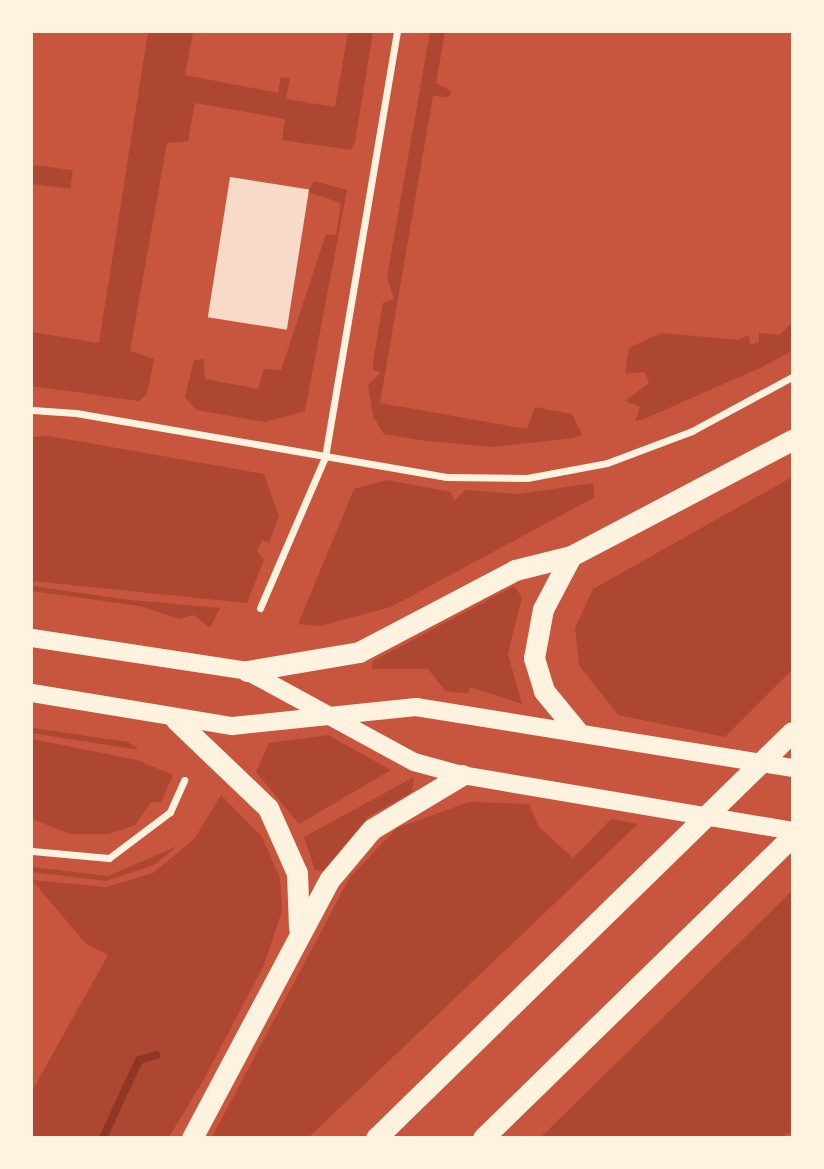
<!DOCTYPE html>
<html>
<head>
<meta charset="utf-8">
<style>
	body { margin:0 }
	#map { position:relative; width:824px; height:1169px; overflow:hidden; background:#c8553d; font-family:"IBM Plex Serif",serif }
	div>[style] { position:absolute }
	.green>* { inset:0; background:#ae4732; transform-origin:0 0 }
	.stream>* { height:8px; margin:-4px; padding:0 4px; transform-origin:4px; border-radius:4px; background:#8f3625 }
	.building>* { inset:0; background:#f7dbc8; transform-origin:0 0 }
	.minor>* { height:7px; margin:-3.5px; padding:0 3.5px; transform-origin:3.5px; border-radius:3.5px; background:#fff3e0 }
	.primary>* { height:18px; margin:-9px; padding:0 9px; transform-origin:9px; border-radius:9px; background:#fff3e0 }
	.motorway>* { height:21px; margin:-10.5px; padding:0 10.5px; transform-origin:10.5px; border-radius:10.5px; background:#fff3e0 }
	span { translate:-50% -50%; white-space:nowrap; text-align:center; line-height:1.15; -webkit-text-stroke:7px #fff3e0; paint-order:stroke }
	.frame { position:absolute; inset:0; border:33px solid #fff3e0; pointer-events:none }
</style>
</head>
<body>
<div id="map">
	<div class="green">
		<div style="clip-path:polygon(148px 32px,193px 32px,185px 75px,278px 93px,281px 77px,290px 78px,286px 99px,335px 107px,348px 32px,373px 32px,355px 142px,351px 150px,282px 140px,285px 119px,195px 103px,188px 141px,167px 143px,130px 351px,154px 359px,147px 394px,139px 401px,32px 386px,32px 332px,99px 343px)"></div>
		<div style="clip-path:polygon(430px 32px,445px 32px,436px 83px,451px 91px,449px 97px,433px 96px,380px 403px,527px 429px,535px 407px,572px 414px,582px 435px,573px 438px,491px 447px,419px 440px,384px 434px,373px 416px,368px 385px,381px 372px,373px 370px,373px 362px,383px 303px,394px 299px,387px 277px)"></div>
		<div style="left:32px;top:165px;width:41px;height:19px;rotate:7deg"></div>
		<div style="clip-path:polygon(314px 181px,347px 190px,305px 411px,265px 422px,196px 410px,185px 397px,194px 360px,204px 359px,205px 379px,258px 389px,264px 369px,281px 370px,326px 234px,336px 235px,341px 203px,308px 192px)"></div>
		<div style="clip-path:polygon(792px 323px,792px 351px,760px 368px,644px 419px,635px 421px,640px 407px,625px 401px,649px 383px,645px 372px,625px 374px,629px 348px,661px 333px,738px 340px,749px 335px,750px 345px,759px 342px,759px 333px,779px 335px)"></div>
		<div style="clip-path:polygon(49px 436px,264px 474px,279px 516px,269px 543px,262px 540px,257px 551px,264px 560px,247px 603px,32px 581px,32px 437px)"></div>
		<div style="clip-path:polygon(792px 477px,792px 670px,725px 737px,618px 715px,579px 665px,575px 628px,593px 589px)"></div>
		<div style="clip-path:polygon(387px 480px,451px 492px,454px 501px,465px 490px,519px 494px,593px 483px,595px 497px,391px 607px,320px 626px,298px 624px,354px 489px)"></div>
		<div style="clip-path:polygon(32px 586px,131px 600px,220px 608px,210px 628px,194px 615px,179px 619px,140px 606px,32px 591px)"></div>
		<div style="clip-path:polygon(514px 586px,522px 597px,508px 654px,522px 704px,470px 687px,468px 693px,446px 692px,428px 669px,372px 669px,373px 661px)"></div>
		<div style="clip-path:polygon(32px 728px,128px 742px,139px 750px,32px 733px)"></div>
		<div style="clip-path:polygon(328px 735px,391px 770px,299px 824px,256px 772px,269px 743px)"></div>
		<div style="clip-path:polygon(32px 739px,137px 760px,173px 775px,161px 802px,151px 802px,135px 825px,109px 834px,70px 834px,32px 819px)"></div>
		<div style="clip-path:polygon(414px 777px,412px 792px,368px 817px,323px 871px,315px 870px,304px 837px)"></div>
		<div style="clip-path:polygon(221px 795px,262px 837px,280px 878px,282px 911px,264px 965px,204px 1079px,169px 1137px,32px 1137px,32px 1091px,108px 955px,86px 944px,32px 880px,106px 887px,153px 873px,195px 838px)"></div>
		<div style="clip-path:polygon(469px 802px,529px 804px,539px 827px,573px 858px,611px 819px,638px 824px,309px 1137px,212px 1137px,350px 877px,397px 828px)"></div>
		<div style="clip-path:polygon(178px 846px,154px 865px,106px 881px,32px 872px,32px 867px,108px 876px)"></div>
		<div style="clip-path:polygon(792px 891px,792px 1132px,779px 1138px,541px 1137px)"></div>
	</div>
	<div class="stream">
		<div style="left:103px;top:1138px;width:86px;rotate:-65.2deg"></div>
		<div style="left:139px;top:1060px;width:18px;rotate:-16deg"></div>
	</div>
	<div class="building">
		<div style="left:230px;top:177px;width:80px;height:142px;rotate:9deg"></div>
	</div>
	<div class="minor">
		<div style="left:32px;top:410px;width:44px;rotate:3.9deg"></div>
		<div style="left:76px;top:413px;width:376px;rotate:9.8deg"></div>
		<div style="left:447px;top:477px;width:80px;rotate:0.7deg"></div>
		<div style="left:527px;top:478px;width:81px;rotate:-10.6deg"></div>
		<div style="left:607px;top:463px;width:91px;rotate:-20.6deg"></div>
		<div style="left:692px;top:431px;width:114px;rotate:-28.4deg"></div>
		<div style="left:260px;top:608px;width:164px;rotate:-66.7deg"></div>
		<div style="left:325px;top:457px;width:431px;rotate:-80.4deg"></div>
		<div style="left:32px;top:851px;width:77px;rotate:5.2deg"></div>
		<div style="left:109px;top:858px;width:76px;rotate:-37deg"></div>
		<div style="left:170px;top:812px;width:35px;rotate:-66deg"></div>
	</div>
	<div class="primary">
		<div style="left:32px;top:638px;width:218px;rotate:8.7deg"></div>
		<div style="left:247px;top:671px;width:190px;rotate:28.6deg"></div>
		<div style="left:414px;top:762px;width:50px;rotate:15.2deg"></div>
		<div style="left:462px;top:775px;width:335px;rotate:9.6deg"></div>
		<div style="left:32px;top:693px;width:203px;rotate:9.4deg"></div>
		<div style="left:232px;top:726px;width:185px;rotate:-5.9deg"></div>
		<div style="left:416px;top:707px;width:381px;rotate:9.2deg"></div>
	</div>
	<div class="motorway">
		<div style="left:571px;top:556px;width:60px;rotate:117.8deg"></div>
		<div style="left:543px;top:609px;width:50px;rotate:100.4deg"></div>
		<div style="left:534px;top:658px;width:34px;rotate:73deg"></div>
		<div style="left:544px;top:691px;width:52px;rotate:50.5deg"></div>
		<div style="left:247px;top:671px;width:114px;rotate:-9.6deg"></div>
		<div style="left:359px;top:652px;width:176px;rotate:-27.7deg"></div>
		<div style="left:515px;top:570px;width:58px;rotate:-14deg"></div>
		<div style="left:571px;top:556px;width:250px;rotate:-27.7deg"></div>
		<div style="left:176px;top:720px;width:127px;rotate:43.7deg"></div>
		<div style="left:268px;top:808px;width:71px;rotate:66deg"></div>
		<div style="left:297px;top:873px;width:55px;rotate:87.9deg"></div>
		<div style="left:192px;top:1138px;width:293px;rotate:-62deg"></div>
		<div style="left:330px;top:879px;width:65px;rotate:-50deg"></div>
		<div style="left:372px;top:829px;width:105px;rotate:-31deg"></div>
		<div style="left:376px;top:1138px;width:581px;rotate:-44.3deg"></div>
		<div style="left:483px;top:1138px;width:432px;rotate:-44.3deg"></div>
	</div>
	<div class="frame"></div>
</div>
</body>
</html>
